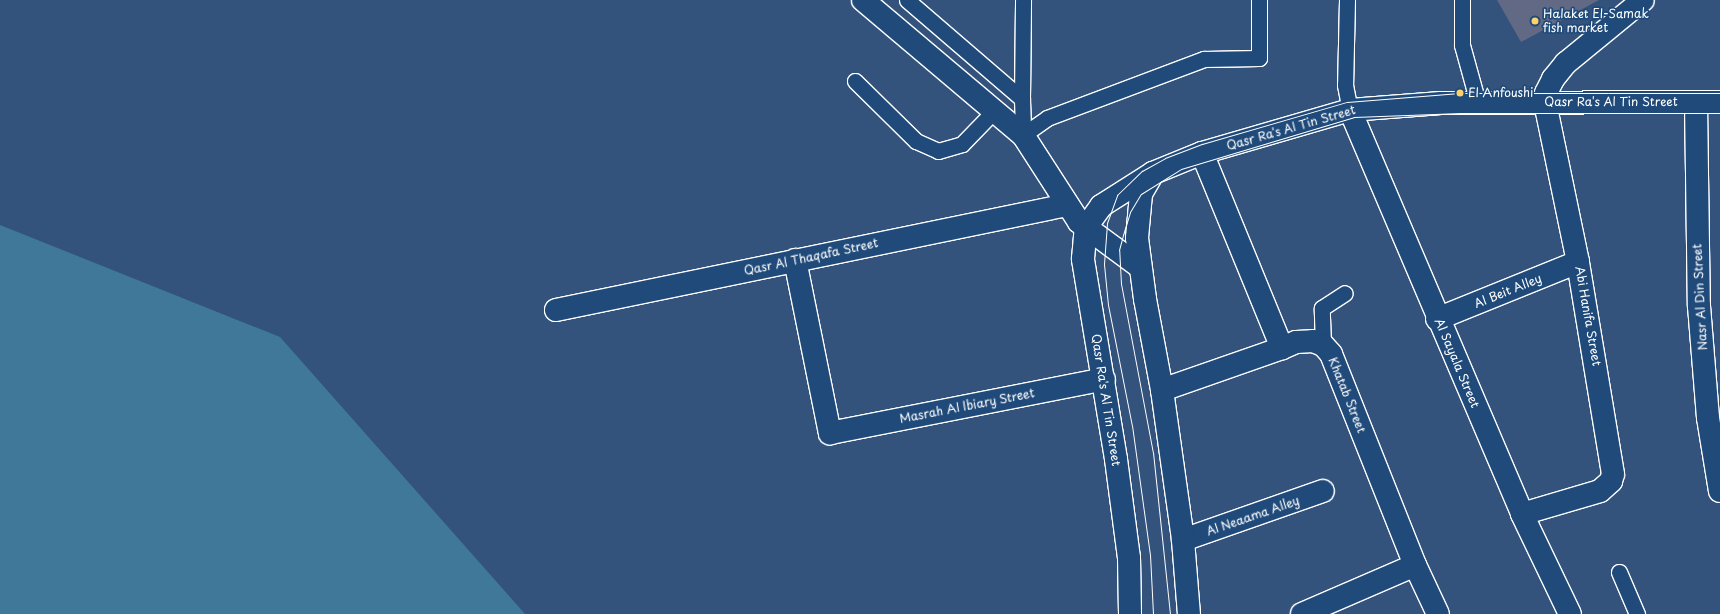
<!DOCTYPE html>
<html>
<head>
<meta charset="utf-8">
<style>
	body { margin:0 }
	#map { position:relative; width:1720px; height:614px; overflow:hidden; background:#33537d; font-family:"Playpen Sans",sans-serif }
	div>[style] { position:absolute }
	.water>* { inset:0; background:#3f7899 }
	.building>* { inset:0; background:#616985 }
	.roads { filter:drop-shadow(1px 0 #fff) drop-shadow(-1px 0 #fff) drop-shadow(0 1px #fff) drop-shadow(0 -1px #fff) }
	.service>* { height:15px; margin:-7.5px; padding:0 7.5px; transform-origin:7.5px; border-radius:7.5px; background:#1f4a7a }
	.minor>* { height:22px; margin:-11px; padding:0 11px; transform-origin:11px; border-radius:11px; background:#1f4a7a }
	.secondary>* { height:22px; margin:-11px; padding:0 11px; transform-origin:11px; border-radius:11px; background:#1f4a7a }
	.tram>* { height:1px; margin:-0.5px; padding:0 0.5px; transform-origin:0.5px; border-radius:0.5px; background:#fff }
	.dots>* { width:11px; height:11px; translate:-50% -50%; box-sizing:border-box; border:2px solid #1f4a7a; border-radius:50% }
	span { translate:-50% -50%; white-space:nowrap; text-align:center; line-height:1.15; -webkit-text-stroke:3.5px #1f4a7a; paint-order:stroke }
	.poi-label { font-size:12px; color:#fff }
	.left { translate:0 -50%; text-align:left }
	.street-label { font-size:12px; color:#fff }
</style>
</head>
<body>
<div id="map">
	<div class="water">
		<div style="clip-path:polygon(0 225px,280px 337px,525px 614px,0 614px)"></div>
	</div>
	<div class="building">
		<div style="clip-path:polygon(1497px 0,1599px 0,1521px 42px)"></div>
	</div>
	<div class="roads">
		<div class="service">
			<div style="left:907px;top:0;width:152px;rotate:40.7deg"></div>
			<div style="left:1022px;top:99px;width:36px;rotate:88deg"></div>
			<div style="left:1347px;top:0;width:85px;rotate:91.3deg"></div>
			<div style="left:1345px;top:85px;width:25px;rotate:79deg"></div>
			<div style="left:1462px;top:0;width:45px;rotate:90deg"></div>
			<div style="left:1462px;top:45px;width:60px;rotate:74.6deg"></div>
			<div style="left:855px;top:81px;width:86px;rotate:44.5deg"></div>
			<div style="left:916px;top:141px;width:24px;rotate:24deg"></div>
			<div style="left:938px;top:151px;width:25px;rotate:-16deg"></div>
			<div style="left:962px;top:144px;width:46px;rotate:-45.9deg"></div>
			<div style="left:1022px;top:99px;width:99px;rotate:-89.4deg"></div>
			<div style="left:1023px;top:135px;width:29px;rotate:-35deg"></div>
			<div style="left:1047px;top:118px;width:168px;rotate:-20.6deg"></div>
			<div style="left:1204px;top:59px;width:55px;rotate:-1deg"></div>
			<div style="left:1259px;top:58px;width:58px;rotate:-90deg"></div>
			<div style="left:1323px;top:345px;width:37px;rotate:-92deg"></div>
			<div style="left:1322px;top:308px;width:27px;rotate:-33deg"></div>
			<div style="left:1619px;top:572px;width:46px;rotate:66.8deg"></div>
		</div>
		<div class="minor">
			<div style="left:863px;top:0;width:209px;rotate:40.2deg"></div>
			<div style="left:1023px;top:135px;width:103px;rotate:57.2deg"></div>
			<div style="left:1079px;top:222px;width:76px;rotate:36.4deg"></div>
			<div style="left:1696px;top:102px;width:204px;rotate:89.2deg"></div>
			<div style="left:1699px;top:306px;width:112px;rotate:85.4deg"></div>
			<div style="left:1708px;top:418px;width:74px;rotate:80.7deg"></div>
			<div style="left:1350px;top:110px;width:439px;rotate:66.9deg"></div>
			<div style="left:1522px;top:514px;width:111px;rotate:64.4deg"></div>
			<div style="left:1202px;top:153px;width:211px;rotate:67.7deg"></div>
			<div style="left:1282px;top:348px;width:15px;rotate:-23deg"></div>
			<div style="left:1296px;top:342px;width:17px;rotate:-3deg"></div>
			<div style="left:1313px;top:341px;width:11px;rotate:22deg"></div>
			<div style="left:1323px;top:345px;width:12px;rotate:48deg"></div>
			<div style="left:1331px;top:354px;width:227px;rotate:68.3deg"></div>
			<div style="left:1415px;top:565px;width:54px;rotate:64.9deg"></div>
			<div style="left:795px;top:260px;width:177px;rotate:78.6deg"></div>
			<div style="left:830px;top:433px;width:279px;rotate:-11.1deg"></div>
			<div style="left:556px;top:310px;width:522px;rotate:-11.61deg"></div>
			<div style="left:1437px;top:319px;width:152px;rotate:-22deg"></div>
			<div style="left:1162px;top:390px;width:127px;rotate:-19.3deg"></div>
			<div style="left:1522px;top:514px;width:81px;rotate:-16.4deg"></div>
			<div style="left:1600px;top:491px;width:15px;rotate:-42deg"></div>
			<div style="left:1611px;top:481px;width:7px;rotate:-74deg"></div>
			<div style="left:1613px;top:474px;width:215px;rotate:-99.4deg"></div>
			<div style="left:1578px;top:262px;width:162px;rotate:-101.7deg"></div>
			<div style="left:1545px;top:103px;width:10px;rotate:-84deg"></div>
			<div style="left:1546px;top:93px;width:16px;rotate:-63deg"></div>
			<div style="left:1553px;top:79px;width:21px;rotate:-51deg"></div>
			<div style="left:1566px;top:63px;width:99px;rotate:-39.3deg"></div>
			<div style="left:1183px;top:540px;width:148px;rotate:-19.3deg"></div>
			<div style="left:1302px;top:614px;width:123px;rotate:-23.4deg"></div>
		</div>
		<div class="secondary">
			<div style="left:1153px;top:173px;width:24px;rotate:120deg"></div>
			<div style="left:1141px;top:194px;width:44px;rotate:95.2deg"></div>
			<div style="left:1137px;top:238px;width:62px;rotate:82.5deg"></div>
			<div style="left:1145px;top:299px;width:93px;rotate:79.4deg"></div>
			<div style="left:1162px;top:390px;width:151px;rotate:82deg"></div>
			<div style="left:1183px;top:540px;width:74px;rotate:85.4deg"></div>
			<div style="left:1130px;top:614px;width:56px;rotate:-91deg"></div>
			<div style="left:1129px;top:558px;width:100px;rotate:-97.5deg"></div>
			<div style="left:1116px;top:459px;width:203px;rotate:-99.4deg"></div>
			<div style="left:1083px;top:259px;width:32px;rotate:-85deg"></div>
			<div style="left:1086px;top:227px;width:26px;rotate:-54deg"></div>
			<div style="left:1101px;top:206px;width:62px;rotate:-32.4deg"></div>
			<div style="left:1153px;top:173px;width:53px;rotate:-22.2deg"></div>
			<div style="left:1202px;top:153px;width:154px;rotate:-16.2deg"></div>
			<div style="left:1350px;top:110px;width:91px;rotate:-4.4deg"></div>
			<div style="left:1441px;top:103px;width:279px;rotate:-0.2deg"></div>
		</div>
	</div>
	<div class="tram">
		<div style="left:1153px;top:614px;width:59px;rotate:-92.9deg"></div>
		<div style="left:1150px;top:555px;width:130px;rotate:-97.9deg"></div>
		<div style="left:1132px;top:426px;width:123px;rotate:-101.2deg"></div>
		<div style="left:1108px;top:305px;width:41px;rotate:-95.6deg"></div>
		<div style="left:1104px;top:264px;width:41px;rotate:-85.8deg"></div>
		<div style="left:1107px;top:223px;width:30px;rotate:-70deg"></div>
		<div style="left:1117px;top:195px;width:35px;rotate:-44deg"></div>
		<div style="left:1142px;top:171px;width:26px;rotate:-29deg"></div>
		<div style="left:1165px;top:158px;width:40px;rotate:-21deg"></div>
		<div style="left:1202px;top:144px;width:151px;rotate:-16.2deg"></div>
		<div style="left:1347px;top:102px;width:113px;rotate:-4.6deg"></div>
		<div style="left:1460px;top:93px;width:260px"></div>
		<div style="left:1170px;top:614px;width:162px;rotate:-96deg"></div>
		<div style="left:1153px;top:453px;width:172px;rotate:-100.7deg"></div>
		<div style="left:1121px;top:284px;width:34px;rotate:-93deg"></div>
		<div style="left:1119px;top:250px;width:16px;rotate:-75deg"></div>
		<div style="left:1123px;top:235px;width:24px;rotate:-73deg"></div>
		<div style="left:1130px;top:212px;width:21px;rotate:-59deg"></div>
		<div style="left:1141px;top:194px;width:47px;rotate:-32deg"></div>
		<div style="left:1181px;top:169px;width:181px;rotate:-16.7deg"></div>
		<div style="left:1354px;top:117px;width:107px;rotate:-2.1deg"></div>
		<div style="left:1461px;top:113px;width:259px"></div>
	</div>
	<div class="dots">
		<div style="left:1535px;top:21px;background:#ffd166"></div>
		<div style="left:1460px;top:93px;background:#ffd166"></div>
	</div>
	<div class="poi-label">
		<span class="left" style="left:1543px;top:21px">Halaket El-Samak<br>fish market</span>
		<span class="left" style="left:1468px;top:93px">El Anfoushi</span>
	</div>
	<div class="street-label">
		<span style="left:1611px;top:102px">Qasr Ra's Al Tin Street</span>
		<span style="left:1291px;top:128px;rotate:-16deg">Qasr Ra's Al Tin Street</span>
		<span style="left:811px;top:257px;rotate:-12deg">Qasr Al Thaqafa Street</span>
		<span style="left:1508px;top:291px;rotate:-22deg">Al Beit Alley</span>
		<span style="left:1700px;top:297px;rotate:-93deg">Nasr Al Din Street</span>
		<span style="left:1588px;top:316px;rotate:80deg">Abi Hanifa Street</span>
		<span style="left:1457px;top:363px;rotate:67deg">Al Sayala Street</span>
		<span style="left:1347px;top:395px;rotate:68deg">Khatab Street</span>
		<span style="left:1106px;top:400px;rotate:81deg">Qasr Ra's Al Tin Street</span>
		<span style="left:967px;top:406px;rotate:-11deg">Masrah Al Ibiary Street</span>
		<span style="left:1253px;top:516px;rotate:-19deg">Al Neaama Alley</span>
	</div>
</div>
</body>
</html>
